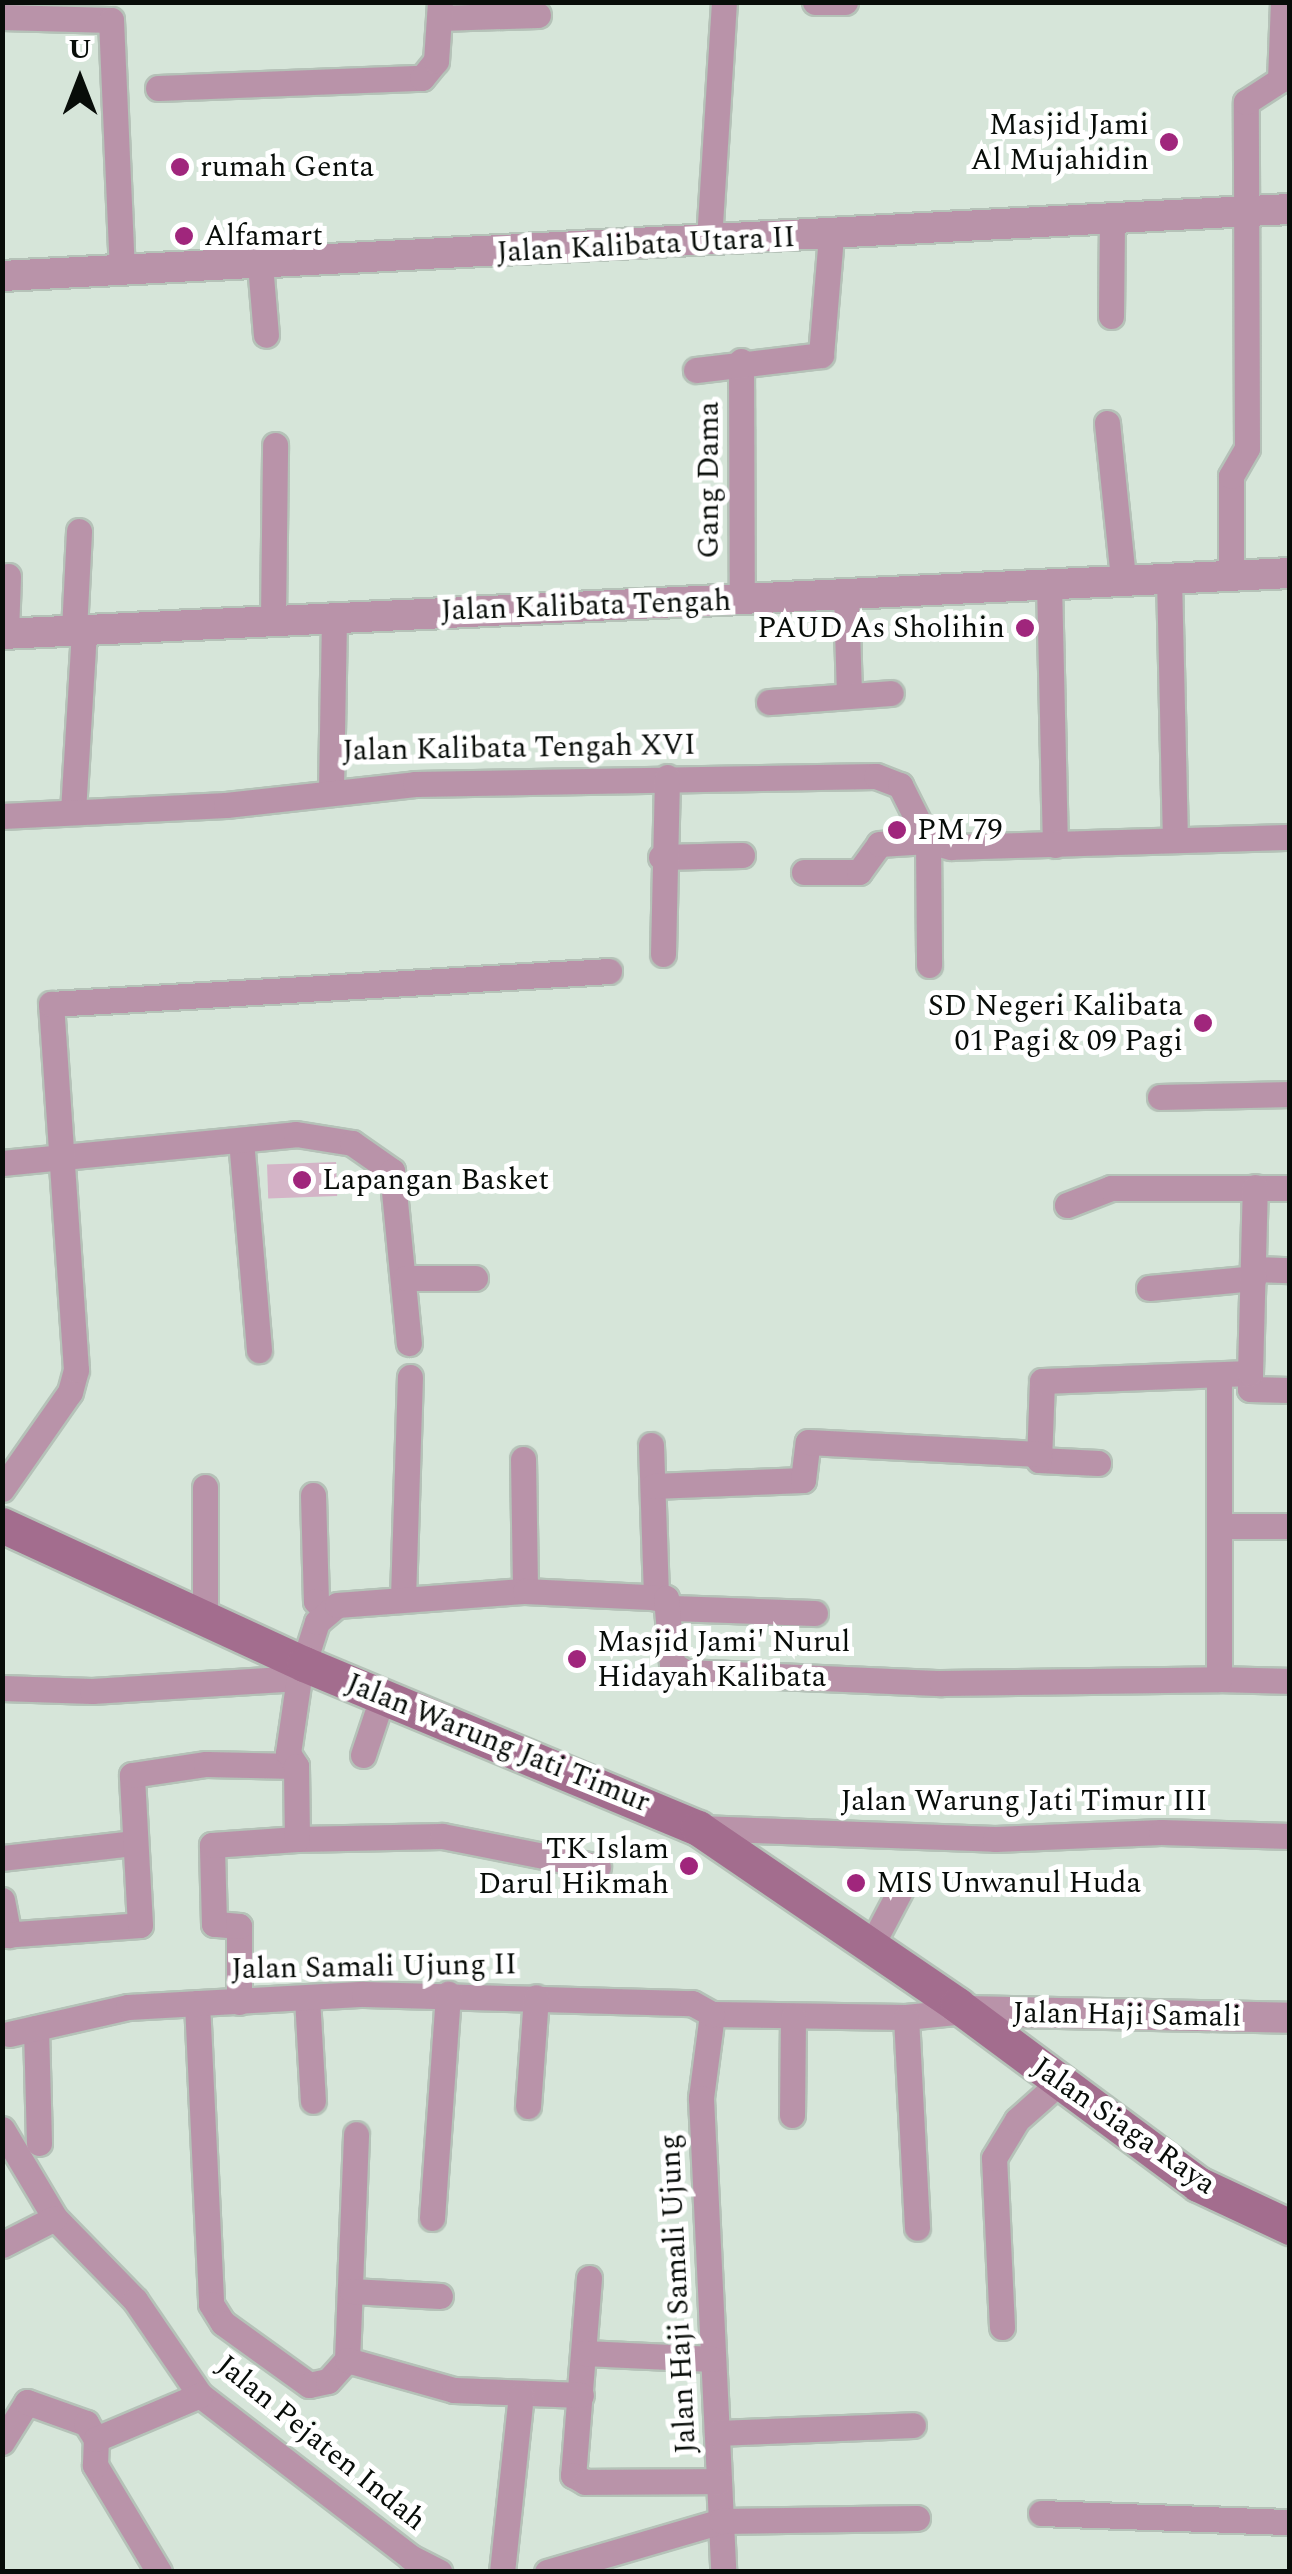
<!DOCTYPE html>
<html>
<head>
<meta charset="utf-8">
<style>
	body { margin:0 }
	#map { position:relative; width:1292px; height:2574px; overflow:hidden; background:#d6e5d9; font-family:Spectral,serif }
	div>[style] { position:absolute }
	.green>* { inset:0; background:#d4b4c7; transform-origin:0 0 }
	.roads { filter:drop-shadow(2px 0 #b5c2b8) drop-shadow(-2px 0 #b5c2b8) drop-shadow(0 2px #b5c2b8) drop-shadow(0 -2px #b5c2b8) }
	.minor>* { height:25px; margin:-12.5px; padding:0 12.5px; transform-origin:12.5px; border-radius:12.5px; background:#b993a9 }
	.tertiary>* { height:30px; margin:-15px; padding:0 15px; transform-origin:15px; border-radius:15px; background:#b993a9 }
	.secondary>* { height:35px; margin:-17.5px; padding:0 17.5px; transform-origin:17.5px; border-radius:17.5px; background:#a36d8e }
	.dots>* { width:28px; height:28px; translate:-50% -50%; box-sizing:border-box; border:5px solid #fff; border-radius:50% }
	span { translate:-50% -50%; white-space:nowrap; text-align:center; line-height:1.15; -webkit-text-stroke:10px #fff; paint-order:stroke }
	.poi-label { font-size:30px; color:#080d09 }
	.right { translate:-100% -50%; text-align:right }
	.left { translate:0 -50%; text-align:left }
	.street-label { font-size:30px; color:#080d09 }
	.frame { position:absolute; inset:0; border:5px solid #080d09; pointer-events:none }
	.north { position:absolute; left:30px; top:30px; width:100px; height:100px; -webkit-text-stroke:8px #fff; paint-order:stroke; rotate:0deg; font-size:28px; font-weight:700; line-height:40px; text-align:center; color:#080d09 }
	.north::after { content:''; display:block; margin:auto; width:35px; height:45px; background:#080d09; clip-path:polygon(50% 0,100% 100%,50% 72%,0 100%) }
</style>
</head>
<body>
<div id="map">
	<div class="green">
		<div style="left:336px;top:1162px;width:34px;height:69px;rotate:88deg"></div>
	</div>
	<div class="roads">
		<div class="minor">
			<div style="left:815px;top:2px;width:30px"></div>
			<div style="left:2px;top:17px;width:109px;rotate:1.6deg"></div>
			<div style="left:111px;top:20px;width:250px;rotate:87.5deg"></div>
			<div style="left:440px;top:18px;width:98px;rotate:-1.8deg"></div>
			<div style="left:158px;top:88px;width:264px;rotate:-2.2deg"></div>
			<div style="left:422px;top:78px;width:22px;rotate:-51deg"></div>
			<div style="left:436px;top:61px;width:59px;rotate:-86.1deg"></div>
			<div style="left:709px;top:240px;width:238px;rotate:-86.4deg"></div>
			<div style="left:260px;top:264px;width:71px;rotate:85.2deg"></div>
			<div style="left:1111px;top:316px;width:96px;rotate:-89.4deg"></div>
			<div style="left:741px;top:361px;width:238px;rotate:89.8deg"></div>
			<div style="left:696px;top:370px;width:126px;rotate:-6.8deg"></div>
			<div style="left:821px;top:355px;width:120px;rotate:-85.2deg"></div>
			<div style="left:1107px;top:423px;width:157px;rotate:84.1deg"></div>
			<div style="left:1231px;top:575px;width:99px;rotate:-90deg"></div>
			<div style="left:1231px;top:476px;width:32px;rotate:-60deg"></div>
			<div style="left:1247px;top:448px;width:346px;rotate:-90.2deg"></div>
			<div style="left:1246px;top:102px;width:40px;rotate:-32.9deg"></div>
			<div style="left:1280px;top:80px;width:78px;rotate:-87.8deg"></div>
			<div style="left:1169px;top:577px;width:262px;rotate:88.7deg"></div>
			<div style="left:1049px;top:583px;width:262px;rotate:88.7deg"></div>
			<div style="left:846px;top:594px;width:101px;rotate:88.3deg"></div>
			<div style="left:273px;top:618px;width:173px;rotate:-89.3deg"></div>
			<div style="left:74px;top:630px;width:99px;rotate:-87.1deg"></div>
			<div style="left:6px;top:633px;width:57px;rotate:-88deg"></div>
			<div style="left:769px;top:702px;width:122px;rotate:-4.2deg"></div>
			<div style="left:331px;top:790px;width:175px;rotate:-89deg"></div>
			<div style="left:73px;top:811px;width:182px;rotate:-86.5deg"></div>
			<div style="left:2px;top:816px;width:224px;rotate:-2.8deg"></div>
			<div style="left:226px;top:805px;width:190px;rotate:-6.3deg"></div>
			<div style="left:415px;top:784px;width:461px;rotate:-1deg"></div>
			<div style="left:876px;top:776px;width:26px;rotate:21deg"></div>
			<div style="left:900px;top:785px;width:63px;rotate:63.4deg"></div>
			<div style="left:928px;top:841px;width:24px;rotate:15deg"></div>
			<div style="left:951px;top:847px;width:339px;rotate:-1.7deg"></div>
			<div style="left:661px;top:857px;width:81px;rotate:-1.4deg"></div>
			<div style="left:804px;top:872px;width:55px"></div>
			<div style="left:859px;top:872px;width:34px;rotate:-54deg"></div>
			<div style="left:879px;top:844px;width:49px;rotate:-3.5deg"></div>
			<div style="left:928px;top:841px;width:124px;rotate:89.5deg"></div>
			<div style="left:663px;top:954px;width:177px;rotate:-88.7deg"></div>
			<div style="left:1160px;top:1097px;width:130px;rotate:-1.3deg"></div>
			<div style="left:241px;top:1140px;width:211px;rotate:85.1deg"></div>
			<div style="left:2px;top:1163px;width:295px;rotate:-5.6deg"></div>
			<div style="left:296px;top:1134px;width:57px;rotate:9.1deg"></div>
			<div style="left:352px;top:1143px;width:49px;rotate:35deg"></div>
			<div style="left:392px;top:1171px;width:173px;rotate:84.4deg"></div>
			<div style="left:1067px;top:1205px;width:47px;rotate:-21.1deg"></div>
			<div style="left:1111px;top:1188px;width:179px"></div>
			<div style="left:1254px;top:1269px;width:36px;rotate:2deg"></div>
			<div style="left:405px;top:1278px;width:70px"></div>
			<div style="left:1149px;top:1288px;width:105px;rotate:-5.4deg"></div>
			<div style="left:1250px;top:1373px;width:16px;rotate:90deg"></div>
			<div style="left:1250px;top:1389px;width:40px;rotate:1.4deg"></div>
			<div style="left:651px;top:1445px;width:153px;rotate:88.1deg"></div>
			<div style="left:523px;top:1459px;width:132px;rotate:89.1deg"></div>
			<div style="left:1098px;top:1463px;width:59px;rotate:-177.1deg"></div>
			<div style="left:1039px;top:1460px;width:79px;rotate:-87.8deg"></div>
			<div style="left:1042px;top:1381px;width:208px;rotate:-2.2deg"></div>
			<div style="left:1250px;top:1373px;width:186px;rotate:-88.5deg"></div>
			<div style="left:653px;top:1486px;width:150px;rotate:-2.3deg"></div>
			<div style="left:803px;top:1480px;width:38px;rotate:-83deg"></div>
			<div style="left:808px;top:1442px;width:231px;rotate:3deg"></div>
			<div style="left:2px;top:1489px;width:118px;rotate:-55deg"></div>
			<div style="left:70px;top:1392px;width:23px;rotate:-75deg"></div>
			<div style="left:76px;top:1370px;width:367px;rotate:-93.9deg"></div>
			<div style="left:51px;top:1004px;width:559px;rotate:-3.38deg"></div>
			<div style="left:313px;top:1495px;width:106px;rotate:88.4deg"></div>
			<div style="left:316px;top:1601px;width:13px;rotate:48deg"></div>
			<div style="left:1220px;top:1526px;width:70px"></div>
			<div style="left:403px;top:1598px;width:221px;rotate:-88.2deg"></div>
			<div style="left:671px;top:1608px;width:144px;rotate:2deg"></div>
			<div style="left:205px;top:1618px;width:131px;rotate:-90deg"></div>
			<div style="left:1219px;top:1679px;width:71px;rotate:1.6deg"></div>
			<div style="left:2px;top:1688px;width:90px;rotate:1.9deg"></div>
			<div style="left:92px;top:1691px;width:207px;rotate:-3.6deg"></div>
			<div style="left:299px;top:1678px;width:59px;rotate:-72.2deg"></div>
			<div style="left:317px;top:1622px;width:26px;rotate:-40deg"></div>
			<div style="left:337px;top:1605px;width:189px;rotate:-4.3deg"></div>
			<div style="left:525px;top:1591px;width:141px;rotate:2.8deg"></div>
			<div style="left:666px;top:1598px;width:66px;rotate:84.8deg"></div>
			<div style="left:672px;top:1664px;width:15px;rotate:32deg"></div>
			<div style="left:685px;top:1672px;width:257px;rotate:2.5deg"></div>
			<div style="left:942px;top:1683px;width:277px;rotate:-0.8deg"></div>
			<div style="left:1219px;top:1679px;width:304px;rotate:-90deg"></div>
			<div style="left:363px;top:1755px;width:63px;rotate:-71.6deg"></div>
			<div style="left:698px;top:1828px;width:297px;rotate:2.1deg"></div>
			<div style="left:995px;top:1839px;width:166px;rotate:-2.4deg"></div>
			<div style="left:1161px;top:1832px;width:129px;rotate:1.8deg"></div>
			<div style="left:297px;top:1839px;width:145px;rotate:-1.2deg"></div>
			<div style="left:442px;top:1836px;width:159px;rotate:11.2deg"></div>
			<div style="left:2px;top:1858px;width:132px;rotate:-6.5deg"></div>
			<div style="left:2px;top:1900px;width:36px;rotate:79deg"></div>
			<div style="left:2px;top:1935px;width:138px;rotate:-4.1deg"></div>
			<div style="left:140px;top:1925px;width:150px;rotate:-93.1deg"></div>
			<div style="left:132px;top:1775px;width:75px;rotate:-8.5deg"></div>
			<div style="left:206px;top:1764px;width:90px;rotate:1.3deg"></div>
			<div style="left:296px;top:1766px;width:15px;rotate:-122deg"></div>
			<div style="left:288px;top:1753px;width:76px;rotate:-81.7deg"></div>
			<div style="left:871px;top:1946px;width:67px;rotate:-62.3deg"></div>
			<div style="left:307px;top:1998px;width:103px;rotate:86.7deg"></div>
			<div style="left:239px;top:2002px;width:76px;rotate:-90deg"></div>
			<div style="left:239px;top:1926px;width:25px;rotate:-175deg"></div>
			<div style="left:214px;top:1924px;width:79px;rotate:-91.5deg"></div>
			<div style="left:212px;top:1845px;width:85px;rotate:-4deg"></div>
			<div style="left:297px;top:1839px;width:73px;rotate:-90.8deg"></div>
			<div style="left:197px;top:2003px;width:301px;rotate:87.3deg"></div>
			<div style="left:211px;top:2304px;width:22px;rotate:58deg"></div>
			<div style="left:223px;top:2323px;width:106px;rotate:35.8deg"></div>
			<div style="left:309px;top:2385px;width:19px;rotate:-12deg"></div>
			<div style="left:328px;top:2381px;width:28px;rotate:-48deg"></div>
			<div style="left:347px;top:2360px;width:226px;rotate:-87.7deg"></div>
			<div style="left:712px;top:2014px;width:85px;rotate:97.5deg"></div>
			<div style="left:701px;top:2098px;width:475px;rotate:87.3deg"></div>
			<div style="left:712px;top:2014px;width:194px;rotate:0.9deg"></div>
			<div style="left:906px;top:2017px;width:59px;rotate:-5.8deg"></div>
			<div style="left:906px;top:2017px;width:211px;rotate:87deg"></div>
			<div style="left:36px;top:2028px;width:115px;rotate:88.5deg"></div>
			<div style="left:9px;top:2034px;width:122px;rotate:-12.8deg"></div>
			<div style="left:128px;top:2007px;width:236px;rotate:-3.2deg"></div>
			<div style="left:364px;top:1994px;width:328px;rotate:1.6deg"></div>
			<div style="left:692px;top:2003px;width:23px;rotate:29deg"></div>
			<div style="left:528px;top:2106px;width:109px;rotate:-85.8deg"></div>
			<div style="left:792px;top:2115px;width:98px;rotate:-89.4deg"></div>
			<div style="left:2px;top:2129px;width:104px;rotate:59.2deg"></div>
			<div style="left:55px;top:2218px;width:115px;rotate:45.7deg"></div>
			<div style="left:135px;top:2300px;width:115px;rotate:55.6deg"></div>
			<div style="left:200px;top:2395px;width:265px;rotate:37.6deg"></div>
			<div style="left:410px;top:2557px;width:33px;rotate:27deg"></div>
			<div style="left:432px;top:2218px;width:225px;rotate:-85.9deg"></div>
			<div style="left:2px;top:2245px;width:59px;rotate:-27deg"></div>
			<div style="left:589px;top:2278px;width:198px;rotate:94.6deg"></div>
			<div style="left:573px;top:2475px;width:14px;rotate:30deg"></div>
			<div style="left:585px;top:2482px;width:134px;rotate:-0.4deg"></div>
			<div style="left:352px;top:2291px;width:88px;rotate:3.3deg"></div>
			<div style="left:1002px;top:2327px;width:169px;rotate:-92.7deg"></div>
			<div style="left:994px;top:2158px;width:44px;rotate:-58.8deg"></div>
			<div style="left:1017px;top:2120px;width:57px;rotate:-41.5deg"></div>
			<div style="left:584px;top:2353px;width:129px;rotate:2.7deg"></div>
			<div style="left:347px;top:2360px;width:111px;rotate:15.7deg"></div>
			<div style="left:454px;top:2390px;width:127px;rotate:2.3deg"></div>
			<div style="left:717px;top:2433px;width:196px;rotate:-2.3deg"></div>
			<div style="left:2px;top:2442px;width:47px;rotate:-58deg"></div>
			<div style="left:27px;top:2402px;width:63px;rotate:19.6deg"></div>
			<div style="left:86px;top:2423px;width:19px;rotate:58deg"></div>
			<div style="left:1041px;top:2513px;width:249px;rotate:2.1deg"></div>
			<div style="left:159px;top:2572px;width:125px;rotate:-120.9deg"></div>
			<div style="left:95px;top:2465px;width:26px;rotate:-88deg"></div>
			<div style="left:96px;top:2439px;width:113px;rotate:-22.9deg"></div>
			<div style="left:502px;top:2572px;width:178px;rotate:-83.9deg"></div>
			<div style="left:547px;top:2572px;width:181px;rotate:-16.3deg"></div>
			<div style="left:721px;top:2521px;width:196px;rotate:-0.9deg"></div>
		</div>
		<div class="tertiary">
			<div style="left:2px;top:276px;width:1290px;rotate:-2.98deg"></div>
			<div style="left:2px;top:634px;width:1289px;rotate:-2.71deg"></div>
			<div style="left:965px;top:2011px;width:325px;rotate:1.2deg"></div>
		</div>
		<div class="secondary">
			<div style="left:2px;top:1525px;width:332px;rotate:24.7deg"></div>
			<div style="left:304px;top:1664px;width:427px;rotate:22.6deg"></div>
			<div style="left:698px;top:1828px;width:314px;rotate:34.3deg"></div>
			<div style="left:957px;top:2005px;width:300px;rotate:36.6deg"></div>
			<div style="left:1198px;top:2184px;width:102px;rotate:25.1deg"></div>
		</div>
	</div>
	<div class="dots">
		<div style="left:1169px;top:142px;background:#a0267c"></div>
		<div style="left:180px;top:167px;background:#a0267c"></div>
		<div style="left:184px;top:236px;background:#a0267c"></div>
		<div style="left:1025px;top:628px;background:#a0267c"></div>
		<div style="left:897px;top:830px;background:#a0267c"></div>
		<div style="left:1203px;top:1023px;background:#a0267c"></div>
		<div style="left:302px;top:1180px;background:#a0267c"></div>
		<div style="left:577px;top:1659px;background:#a0267c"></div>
		<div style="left:689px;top:1866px;background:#a0267c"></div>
		<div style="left:856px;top:1883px;background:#a0267c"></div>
	</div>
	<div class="poi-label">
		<span class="right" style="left:1149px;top:142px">Masjid Jami<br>Al Mujahidin</span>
		<span class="left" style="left:200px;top:167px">rumah Genta</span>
		<span class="left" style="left:204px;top:236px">Alfamart</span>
		<span class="right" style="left:1005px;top:628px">PAUD As Sholihin</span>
		<span class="left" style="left:917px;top:830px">PM 79</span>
		<span class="right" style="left:1183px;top:1023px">SD Negeri Kalibata<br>01 Pagi &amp; 09 Pagi</span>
		<span class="left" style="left:322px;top:1180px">Lapangan Basket</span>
		<span class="left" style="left:597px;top:1659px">Masjid Jami' Nurul<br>Hidayah Kalibata</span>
		<span class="right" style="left:669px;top:1866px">TK Islam<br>Darul Hikmah</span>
		<span class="left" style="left:876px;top:1883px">MIS Unwanul Huda</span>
	</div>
	<div class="street-label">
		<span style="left:646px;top:245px;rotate:-3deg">Jalan Kalibata Utara II</span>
		<span style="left:709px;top:480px;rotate:-90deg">Gang Dama</span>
		<span style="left:586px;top:606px;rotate:-2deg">Jalan Kalibata Tengah</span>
		<span style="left:519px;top:748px;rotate:-1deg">Jalan Kalibata Tengah XVI</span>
		<span style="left:498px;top:1743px;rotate:22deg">Jalan Warung Jati Timur</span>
		<span style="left:1024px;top:1801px">Jalan Warung Jati Timur III</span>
		<span style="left:374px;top:1967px;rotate:-1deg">Jalan Samali Ujung II</span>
		<span style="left:1127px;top:2015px;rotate:1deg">Jalan Haji Samali</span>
		<span style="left:1124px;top:2126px;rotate:35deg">Jalan Siaga Raya</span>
		<span style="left:678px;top:2294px;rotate:-93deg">Jalan Haji Samali Ujung</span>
		<span style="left:321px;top:2443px;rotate:39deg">Jalan Pejaten Indah</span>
	</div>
	<div class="frame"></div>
	<div class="north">U</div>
</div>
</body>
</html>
